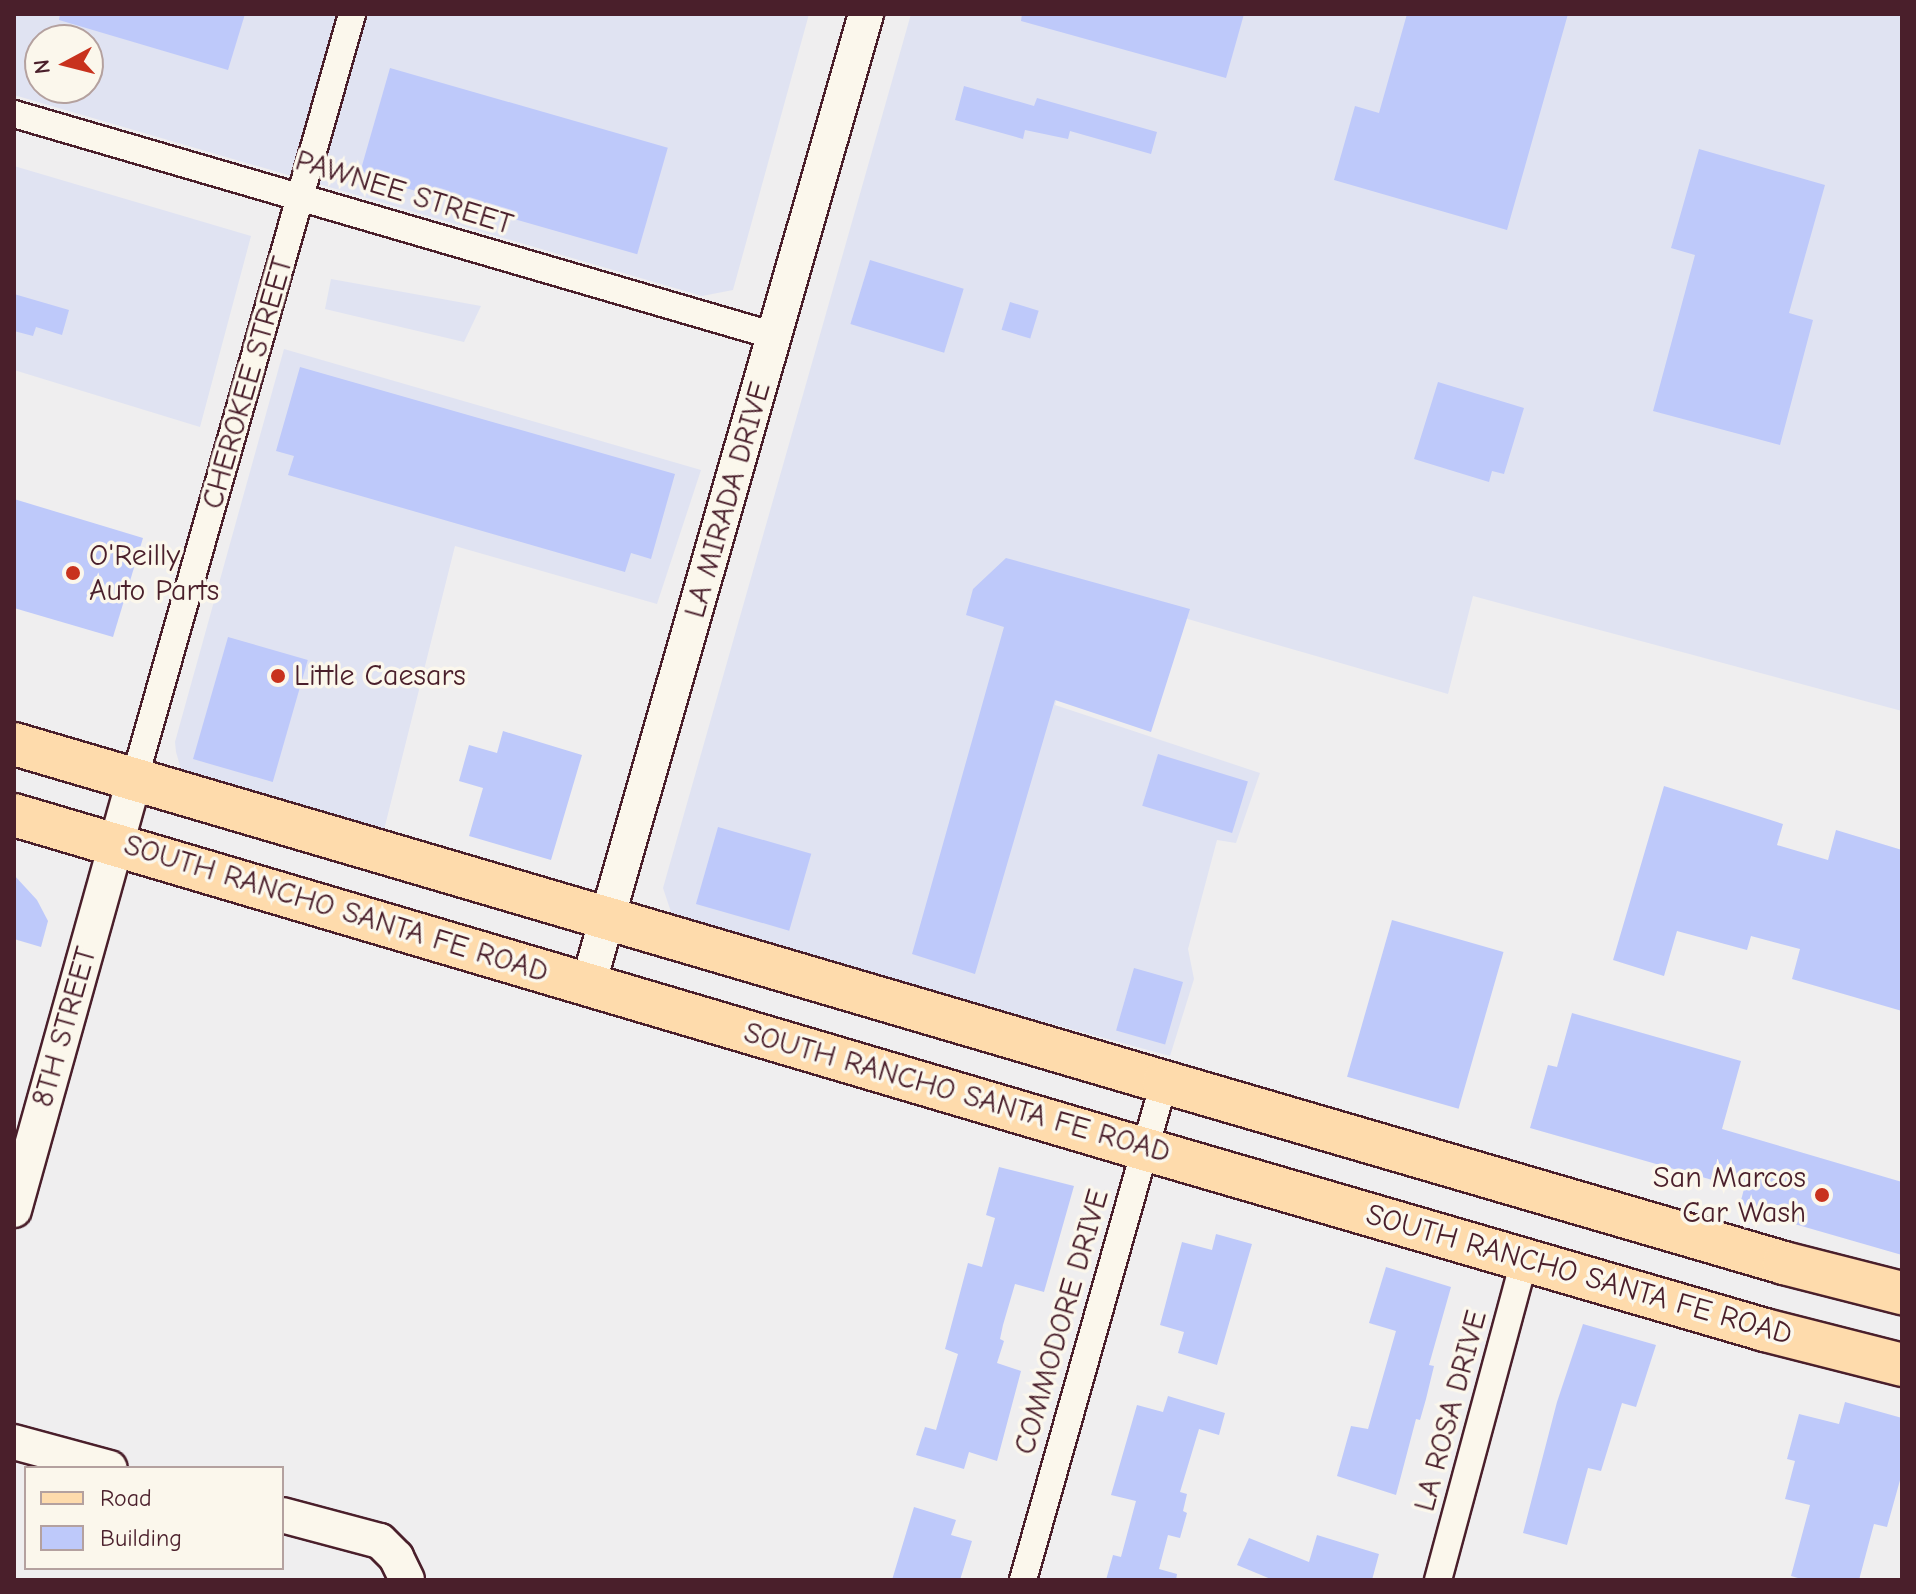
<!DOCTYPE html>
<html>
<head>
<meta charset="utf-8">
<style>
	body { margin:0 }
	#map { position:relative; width:1916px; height:1594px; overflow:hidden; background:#efeeef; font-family:"Comic Neue",sans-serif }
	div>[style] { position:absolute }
	.built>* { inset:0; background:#e0e3f2 }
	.building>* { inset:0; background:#bec9fa; transform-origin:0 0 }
	.roads { filter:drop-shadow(2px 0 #4a1f2b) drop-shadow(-2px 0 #4a1f2b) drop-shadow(0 2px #4a1f2b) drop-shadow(0 -2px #4a1f2b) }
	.minor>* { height:26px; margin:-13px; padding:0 13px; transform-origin:13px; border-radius:13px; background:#fbf7ec }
	.tertiary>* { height:34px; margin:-17px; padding:0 17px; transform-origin:17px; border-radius:17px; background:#fbf7ec }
	.primary>* { height:42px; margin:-21px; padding:0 21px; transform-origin:21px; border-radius:21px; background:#fedbac }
	.dots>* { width:22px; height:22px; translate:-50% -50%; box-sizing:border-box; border:4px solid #fbf7ec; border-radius:50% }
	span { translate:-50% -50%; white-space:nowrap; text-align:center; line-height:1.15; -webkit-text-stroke:7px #fbf7ec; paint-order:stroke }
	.street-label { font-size:30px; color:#4a1f2b }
	.poi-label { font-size:30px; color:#4a1f2b }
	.left { translate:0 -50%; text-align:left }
	.right { translate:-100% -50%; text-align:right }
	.frame { position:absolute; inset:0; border:16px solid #4a1f2b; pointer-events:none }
	.legend { position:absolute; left:24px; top:1466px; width:260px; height:104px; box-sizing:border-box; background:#fbf7ec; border:2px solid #b4a19f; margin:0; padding:10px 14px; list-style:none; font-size:24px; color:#4a1f2b }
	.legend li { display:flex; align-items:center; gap:16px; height:40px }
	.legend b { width:40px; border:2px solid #b4a19f }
	.north { position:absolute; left:24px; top:24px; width:80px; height:80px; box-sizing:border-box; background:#fbf7ec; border:2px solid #b4a19f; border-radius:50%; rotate:263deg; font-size:22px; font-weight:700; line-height:32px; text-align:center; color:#4a1f2b }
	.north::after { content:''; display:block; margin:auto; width:28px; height:36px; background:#c8321e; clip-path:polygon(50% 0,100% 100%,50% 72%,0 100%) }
</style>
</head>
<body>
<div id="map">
	<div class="built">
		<div style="clip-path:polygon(evenodd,14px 14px,809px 14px,733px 290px,702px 296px,14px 95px,14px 14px,40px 40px,88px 40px,88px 88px,40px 88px,40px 40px)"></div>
		<div style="clip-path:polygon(911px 14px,1902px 14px,1902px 711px,1473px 596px,1448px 694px,1087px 590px,1055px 705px,1260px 773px,1236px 843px,1217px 840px,1188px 949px,1194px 979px,1170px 1056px,681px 923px,671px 912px,663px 888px)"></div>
		<div style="clip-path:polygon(14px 166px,251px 236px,200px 427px,14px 370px)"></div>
		<div style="clip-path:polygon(331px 279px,481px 306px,464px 342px,325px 309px)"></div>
		<div style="clip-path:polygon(284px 349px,701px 470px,657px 604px,455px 546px,382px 838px,190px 779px,181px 769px,176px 752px,175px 742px)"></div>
	</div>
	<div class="building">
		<div style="clip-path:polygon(60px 14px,245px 14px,228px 70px,59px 20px)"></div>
		<div style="clip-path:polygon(1022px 14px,1244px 14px,1226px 78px,1021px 21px)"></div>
		<div style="clip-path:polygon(1407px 14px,1568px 14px,1507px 230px,1334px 180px,1355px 106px,1379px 113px)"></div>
		<div style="left:390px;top:68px;width:289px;height:111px;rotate:16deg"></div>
		<div style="clip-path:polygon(964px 86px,1034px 106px,1037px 98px,1157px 132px,1151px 154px,1070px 131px,1068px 139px,1025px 130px,1023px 139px,955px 120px)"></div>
		<div style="clip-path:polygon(1699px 149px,1825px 185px,1789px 313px,1813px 320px,1780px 445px,1653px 411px,1695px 255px,1671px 248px)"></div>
		<div style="left:870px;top:260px;width:98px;height:67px;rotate:17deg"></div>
		<div style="clip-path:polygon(14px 294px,69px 310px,62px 335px,36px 327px,33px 336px,14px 331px)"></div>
		<div style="left:1010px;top:302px;width:30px;height:29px;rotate:17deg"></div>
		<div style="clip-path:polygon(300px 367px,675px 474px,651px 559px,631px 553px,625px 572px,288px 475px,294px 456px,276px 451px)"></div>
		<div style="clip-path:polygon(1438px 382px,1524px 408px,1504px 474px,1492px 471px,1489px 482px,1414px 459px)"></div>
		<div style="clip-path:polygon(14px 499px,143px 538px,113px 637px,14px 608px)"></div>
		<div style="clip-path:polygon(1006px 558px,1190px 609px,1151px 732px,1055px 700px,975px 974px,912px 954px,1004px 627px,966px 615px,973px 589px)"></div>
		<div style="left:228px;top:637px;width:83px;height:127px;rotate:16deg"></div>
		<div style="clip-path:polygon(503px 731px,582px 755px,551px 860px,469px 836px,483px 788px,459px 781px,469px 745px,497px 753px)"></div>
		<div style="left:1158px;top:754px;width:94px;height:54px;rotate:17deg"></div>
		<div style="clip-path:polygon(1664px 786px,1783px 824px,1777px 845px,1828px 860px,1836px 830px,1902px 850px,1902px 1011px,1792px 979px,1800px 949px,1751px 936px,1747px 950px,1677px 931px,1664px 976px,1613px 960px)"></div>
		<div style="left:718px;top:827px;width:97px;height:80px;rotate:16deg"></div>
		<div style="clip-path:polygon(14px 875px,37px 900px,48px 921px,41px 947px,14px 939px)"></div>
		<div style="left:1392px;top:920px;width:116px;height:163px;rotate:16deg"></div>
		<div style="left:1134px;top:968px;width:51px;height:65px;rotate:16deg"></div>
		<div style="clip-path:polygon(1572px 1013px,1741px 1061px,1722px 1129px,1902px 1182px,1902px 1255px,1739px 1208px,1744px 1189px,1530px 1128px,1548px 1065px,1557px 1067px)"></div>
		<div style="clip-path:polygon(999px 1167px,1074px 1186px,1044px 1292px,1015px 1284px,1003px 1325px,1000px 1339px,1004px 1341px,997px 1363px,1021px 1371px,997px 1461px,969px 1452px,964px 1469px,916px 1455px,925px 1427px,936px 1430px,958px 1354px,945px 1349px,968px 1263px,982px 1267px,995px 1218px,986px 1215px)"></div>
		<div style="clip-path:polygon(1216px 1234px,1252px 1244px,1217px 1365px,1178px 1353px,1184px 1332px,1160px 1325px,1182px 1242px,1212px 1250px)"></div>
		<div style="clip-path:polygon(1386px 1267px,1451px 1287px,1429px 1365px,1434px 1366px,1426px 1399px,1420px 1420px,1416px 1419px,1396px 1495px,1337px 1476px,1351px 1426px,1368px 1429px,1396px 1331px,1369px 1323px)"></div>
		<div style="clip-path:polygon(1583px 1324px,1656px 1345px,1636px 1407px,1622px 1403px,1601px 1471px,1588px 1468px,1567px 1545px,1523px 1533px,1557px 1402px)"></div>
		<div style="clip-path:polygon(1168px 1396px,1225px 1413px,1219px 1435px,1199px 1429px,1180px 1492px,1187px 1494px,1183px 1511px,1187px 1513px,1180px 1538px,1168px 1535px,1159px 1569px,1177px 1574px,1176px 1580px,1106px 1580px,1113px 1555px,1121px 1557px,1136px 1501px,1111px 1495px,1137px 1405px,1163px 1412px)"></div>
		<div style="clip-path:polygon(1845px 1402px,1902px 1418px,1902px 1473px,1887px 1527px,1874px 1524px,1859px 1580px,1805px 1580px,1791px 1576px,1810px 1505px,1785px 1499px,1795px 1461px,1787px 1459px,1799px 1414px,1839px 1424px)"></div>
		<div style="clip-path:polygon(914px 1507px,956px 1520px,951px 1535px,972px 1541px,960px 1580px,892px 1580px)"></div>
		<div style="clip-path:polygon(1317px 1535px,1379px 1554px,1372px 1580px,1273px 1580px,1237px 1565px,1249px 1538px,1309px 1562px)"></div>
	</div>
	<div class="roads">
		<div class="minor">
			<div style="left:14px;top:114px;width:793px;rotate:16.26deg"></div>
			<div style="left:135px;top:777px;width:793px;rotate:-74.12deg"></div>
			<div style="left:1023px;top:1580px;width:518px;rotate:-74.19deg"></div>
			<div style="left:1438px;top:1580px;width:334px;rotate:-74.9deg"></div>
		</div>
		<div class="tertiary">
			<div style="left:588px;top:985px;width:1010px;rotate:-74.02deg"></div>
			<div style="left:14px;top:1210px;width:450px;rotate:-74.4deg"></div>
			<div style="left:14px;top:1442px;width:99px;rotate:15.2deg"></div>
			<div style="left:282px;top:1515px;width:101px;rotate:14.9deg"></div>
			<div style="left:380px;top:1541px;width:23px;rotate:45deg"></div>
			<div style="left:396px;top:1557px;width:25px;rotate:64deg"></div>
		</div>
		<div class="primary">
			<div style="left:14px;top:744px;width:1199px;rotate:16.38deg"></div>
			<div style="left:1164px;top:1082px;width:646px;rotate:16.27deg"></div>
			<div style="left:1784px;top:1263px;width:122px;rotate:14.3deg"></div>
			<div style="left:14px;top:815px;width:1178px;rotate:16.47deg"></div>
			<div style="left:1144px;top:1149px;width:647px;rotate:16.25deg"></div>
			<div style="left:1765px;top:1330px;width:141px;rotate:14.3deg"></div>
		</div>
	</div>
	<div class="dots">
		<div style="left:73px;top:573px;background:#c8321e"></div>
		<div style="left:278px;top:676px;background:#c8321e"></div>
		<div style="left:1822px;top:1195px;background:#c8321e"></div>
	</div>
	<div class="street-label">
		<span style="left:404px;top:193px;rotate:17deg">PAWNEE STREET</span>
		<span style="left:248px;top:383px;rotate:-74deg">CHEROKEE STREET</span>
		<span style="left:728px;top:500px;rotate:-74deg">LA MIRADA DRIVE</span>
		<span style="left:336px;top:909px;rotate:17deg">SOUTH RANCHO SANTA FE ROAD</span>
		<span style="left:65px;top:1027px;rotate:-74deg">8TH STREET</span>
		<span style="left:957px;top:1093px;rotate:16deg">SOUTH RANCHO SANTA FE ROAD</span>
		<span style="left:1579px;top:1275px;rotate:16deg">SOUTH RANCHO SANTA FE ROAD</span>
		<span style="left:1062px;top:1322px;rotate:-74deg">COMMODORE DRIVE</span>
		<span style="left:1451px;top:1411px;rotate:-75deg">LA ROSA DRIVE</span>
	</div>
	<div class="poi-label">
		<span class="left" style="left:89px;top:573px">O'Reilly<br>Auto Parts</span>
		<span class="left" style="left:294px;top:676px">Little Caesars</span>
		<span class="right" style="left:1806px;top:1195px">San Marcos<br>Car Wash</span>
	</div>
	<div class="frame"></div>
	<ul class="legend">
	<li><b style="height:10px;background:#fedbac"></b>Road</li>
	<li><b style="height:22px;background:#bec9fa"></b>Building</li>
	</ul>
	<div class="north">N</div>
</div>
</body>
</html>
